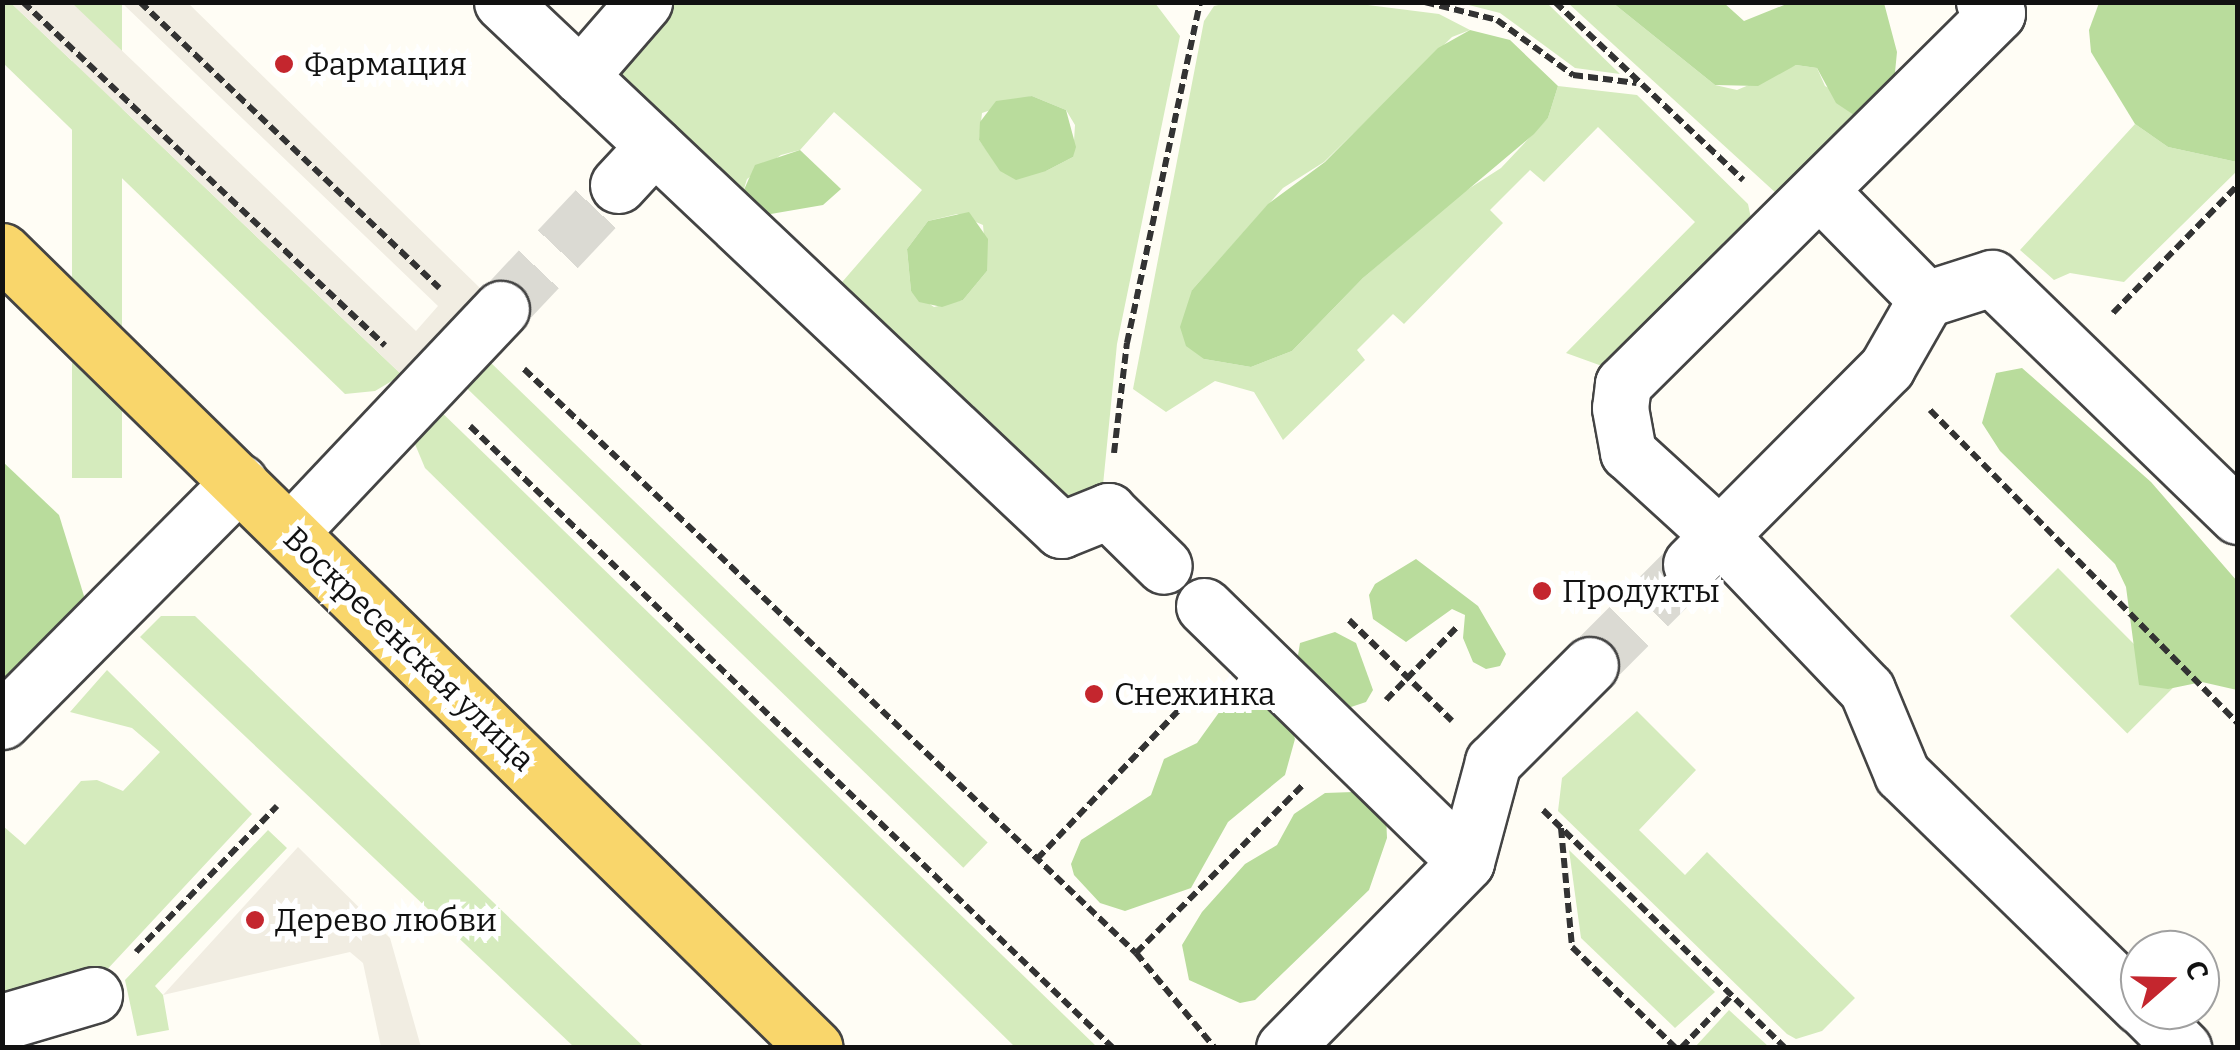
<!DOCTYPE html>
<html>
<head>
<meta charset="utf-8">
<style>
	body { margin:0 }
	#map { position:relative; width:2240px; height:1050px; overflow:hidden; background:#fffdf5; font-family:Bitter,serif }
	div>[style] { position:absolute }
	.green>* { inset:0; background:#d5ebbd; transform-origin:0 0 }
	.forest>* { inset:0; background:#b9dc9c }
	.plaza>* { inset:0; background:#f1ede2 }
	.minor-tunnel>* { height:55px; margin-top:-27.5px; transform-origin:0; background:repeating-linear-gradient(90deg,#dbdad3 0 55px,transparent 0 83px) }
	.path>* { height:6px; margin-top:-3px; transform-origin:0; background:repeating-linear-gradient(90deg,#333 0 10px,transparent 0 15px) }
	.roads { filter:drop-shadow(2px 0 #444) drop-shadow(-2px 0 #444) drop-shadow(0 2px #444) drop-shadow(0 -2px #444) }
	.minor>* { height:55px; margin:-27.5px; padding:0 27.5px; transform-origin:27.5px; border-radius:27.5px; background:#fff }
	.major>* { height:55px; margin:-27.5px; padding:0 27.5px; transform-origin:27.5px; border-radius:27.5px; background:#f9d66b }
	.dots>* { width:28px; height:28px; translate:-50% -50%; box-sizing:border-box; border:5px solid #fff; border-radius:50% }
	span { translate:-50% -50%; white-space:nowrap; text-align:center; line-height:1.15; -webkit-text-stroke:10px #fff; paint-order:stroke }
	.poi-label { font-size:32px; color:#111 }
	.left { translate:0 -50%; text-align:left }
	.street-label { font-size:32px; color:#111 }
	.frame { position:absolute; inset:0; border:5px solid #111; pointer-events:none }
	.north { position:absolute; left:2120px; top:930px; width:100px; height:100px; box-sizing:border-box; background:#fff; border:2px solid #a0a0a0; border-radius:50%; rotate:70deg; font-size:28px; font-weight:700; line-height:40px; text-align:center; color:#111 }
	.north::after { content:''; display:block; margin:auto; width:35px; height:45px; background:#c4262e; clip-path:polygon(50% 0,100% 100%,50% 72%,0 100%) }
</style>
</head>
<body>
<div id="map">
	<div class="green">
		<div style="clip-path:polygon(evenodd,758px 2px,1155px 3px,1180px 36px,1117px 344px,1101px 505px,1062px 518px,830px 296px,922px 190px,834px 112px,800px 150px,781px 155px,747px 179px,743px 192px,602px 64px,658px 3px,758px 2px,1032px 96px,1066px 110px,1075px 125px,1073px 157px,1046px 171px,996px 163px,979px 140px,982px 113px,1032px 96px,758px 2px,957px 214px,983px 225px,987px 271px,963px 300px,934px 307px,911px 291px,907px 249px,928px 221px,957px 214px)"></div>
		<div style="clip-path:polygon(1231px 2px,1352px 3px,1439px 14px,1470px 30px,1452px 37px,1324px 162px,1283px 188px,1192px 290px,1204px 359px,1251px 367px,1292px 351px,1363px 278px,1459px 195px,1501px 168px,1548px 118px,1558px 86px,1637px 95px,1748px 204px,1752px 223px,1613px 370px,1566px 353px,1695px 222px,1598px 127px,1544px 182px,1530px 170px,1490px 210px,1503px 223px,1404px 324px,1393px 314px,1357px 350px,1365px 360px,1283px 440px,1254px 392px,1215px 381px,1166px 412px,1133px 389px,1204px 21px,1214px 6px)"></div>
		<div style="clip-path:polygon(2px 3px,11px 3px,402px 375px,375px 391px,345px 394px,3px 63px)"></div>
		<div style="left:72px;top:3px;width:50px;height:475px"></div>
		<div style="clip-path:polygon(1461px 3px,1547px 3px,1620px 74px,1575px 68px,1500px 13px)"></div>
		<div style="clip-path:polygon(1568px 3px,1613px 3px,1715px 85px,1737px 90px,1796px 65px,1817px 68px,1825px 86px,1877px 113px,1789px 205px)"></div>
		<div style="clip-path:polygon(2135px 124px,2168px 147px,2237px 162px,2237px 171px,2124px 282px,2070px 273px,2054px 280px,2020px 250px)"></div>
		<div style="left:487px;top:359px;width:696px;height:35px;rotate:44deg"></div>
		<div style="clip-path:polygon(434px 405px,1097px 1047px,1015px 1047px,425px 468px,412px 437px)"></div>
		<div style="left:2058px;top:568px;width:166px;height:68px;rotate:45deg"></div>
		<div style="clip-path:polygon(161px 616px,195px 616px,644px 1047px,574px 1047px,140px 637px)"></div>
		<div style="clip-path:polygon(107px 670px,252px 814px,102px 975px,3px 1001px,3px 826px,25px 845px,81px 781px,97px 780px,123px 791px,160px 752px,132px 728px,70px 712px)"></div>
		<div style="clip-path:polygon(1637px 711px,1696px 770px,1639px 830px,1685px 875px,1707px 852px,1855px 998px,1822px 1031px,1796px 1039px,1787px 1034px,1558px 811px,1562px 778px)"></div>
		<div style="clip-path:polygon(268px 830px,287px 848px,155px 986px,163px 995px,169px 1030px,137px 1036px,125px 980px)"></div>
		<div style="clip-path:polygon(1569px 850px,1715px 992px,1675px 1028px,1581px 938px)"></div>
		<div style="clip-path:polygon(1729px 1010px,1769px 1047px,1695px 1047px)"></div>
	</div>
	<div class="forest">
		<div style="clip-path:polygon(1613px 3px,1724px 3px,1744px 21px,1789px 3px,1884px 3px,1897px 52px,1893px 93px,1877px 113px,1854px 115px,1836px 103px,1817px 68px,1796px 65px,1758px 86px,1715px 85px)"></div>
		<div style="clip-path:polygon(2099px 3px,2237px 3px,2237px 162px,2168px 147px,2135px 124px,2091px 52px,2089px 30px)"></div>
		<div style="clip-path:polygon(1470px 30px,1510px 40px,1558px 86px,1548px 118px,1534px 134px,1363px 278px,1292px 351px,1251px 367px,1204px 359px,1186px 346px,1180px 327px,1192px 290px,1268px 204px,1325px 162px,1438px 48px)"></div>
		<div style="clip-path:polygon(1032px 96px,1066px 110px,1076px 147px,1073px 157px,1046px 171px,1016px 180px,1000px 171px,979px 140px,980px 122px,996px 101px)"></div>
		<div style="clip-path:polygon(800px 150px,841px 189px,823px 205px,759px 216px,743px 192px,755px 165px)"></div>
		<div style="clip-path:polygon(969px 212px,988px 239px,987px 271px,963px 300px,942px 307px,919px 302px,911px 291px,907px 249px,928px 221px)"></div>
		<div style="clip-path:polygon(2022px 368px,2151px 482px,2237px 581px,2237px 690px,2202px 682px,2168px 689px,2139px 685px,2126px 587px,2115px 564px,2000px 451px,1982px 423px,1996px 373px)"></div>
		<div style="clip-path:polygon(2px 461px,59px 515px,84px 596px,73px 640px,2px 699px)"></div>
		<div style="clip-path:polygon(1416px 559px,1478px 606px,1506px 654px,1500px 666px,1486px 669px,1473px 662px,1463px 638px,1465px 615px,1452px 609px,1406px 642px,1373px 619px,1369px 595px,1375px 584px)"></div>
		<div style="clip-path:polygon(1335px 632px,1356px 643px,1373px 690px,1366px 702px,1339px 711px,1296px 668px,1300px 643px)"></div>
		<div style="clip-path:polygon(1264px 702px,1285px 712px,1295px 739px,1285px 775px,1228px 822px,1191px 888px,1125px 911px,1100px 903px,1074px 875px,1071px 864px,1081px 840px,1151px 795px,1164px 759px,1197px 743px,1220px 711px,1244px 712px,1252px 703px)"></div>
		<div style="clip-path:polygon(1353px 792px,1386px 815px,1387px 838px,1369px 890px,1255px 1000px,1240px 1003px,1189px 980px,1182px 945px,1202px 912px,1245px 864px,1277px 845px,1294px 814px,1325px 793px)"></div>
	</div>
	<div class="plaza">
		<div style="clip-path:polygon(11px 3px,72px 3px,416px 331px,438px 306px,122px 3px,188px 3px,481px 289px,402px 375px)"></div>
		<div style="clip-path:polygon(298px 847px,390px 938px,421px 1047px,381px 1047px,363px 963px,350px 952px,163px 995px)"></div>
	</div>
	<div class="minor-tunnel">
		<div style="left:501px;top:309px;width:170px;rotate:-46.7deg"></div>
		<div style="left:1590px;top:665px;width:143px;rotate:-45deg"></div>
	</div>
	<div class="path">
		<div style="left:23px;top:2px;width:499px;rotate:43.5deg"></div>
		<div style="left:140px;top:2px;width:414px;rotate:43.7deg"></div>
		<div style="left:1425px;top:2px;width:74px;rotate:14deg"></div>
		<div style="left:1497px;top:20px;width:94px;rotate:35.9deg"></div>
		<div style="left:1573px;top:75px;width:64px;rotate:7.1deg"></div>
		<div style="left:1555px;top:2px;width:259px;rotate:43.4deg"></div>
		<div style="left:2113px;top:313px;width:179px;rotate:-45.7deg"></div>
		<div style="left:524px;top:369px;width:846px;rotate:43.66deg"></div>
		<div style="left:1136px;top:953px;width:124px;rotate:50.3deg"></div>
		<div style="left:1930px;top:410px;width:439px;rotate:45.5deg"></div>
		<div style="left:470px;top:426px;width:895px;rotate:44.05deg"></div>
		<div style="left:1114px;top:453px;width:111px;rotate:-83.3deg"></div>
		<div style="left:1127px;top:343px;width:349px;rotate:-77.9deg"></div>
		<div style="left:1349px;top:620px;width:144px;rotate:44.4deg"></div>
		<div style="left:1386px;top:700px;width:102px;rotate:-45.8deg"></div>
		<div style="left:1543px;top:810px;width:339px;rotate:44.5deg"></div>
		<div style="left:1561px;top:828px;width:120px;rotate:84.7deg"></div>
		<div style="left:1572px;top:947px;width:145px;rotate:44.2deg"></div>
		<div style="left:1037px;top:859px;width:239px;rotate:-46.4deg"></div>
		<div style="left:136px;top:952px;width:203px;rotate:-46deg"></div>
		<div style="left:1136px;top:953px;width:238px;rotate:-45.2deg"></div>
		<div style="left:1681px;top:1048px;width:74px;rotate:-46.1deg"></div>
	</div>
	<div class="roads">
		<div class="minor">
			<div style="left:502px;top:2px;width:769px;rotate:43.37deg"></div>
			<div style="left:1061px;top:530px;width:51px;rotate:-22deg"></div>
			<div style="left:1108px;top:511px;width:78px;rotate:44.5deg"></div>
			<div style="left:1984px;top:2px;width:17px;rotate:40deg"></div>
			<div style="left:1997px;top:13px;width:527px;rotate:135.23deg"></div>
			<div style="left:1623px;top:384px;width:24px;rotate:97deg"></div>
			<div style="left:1620px;top:408px;width:45px;rotate:79.7deg"></div>
			<div style="left:1628px;top:452px;width:123px;rotate:42.4deg"></div>
			<div style="left:1719px;top:535px;width:214px;rotate:46.3deg"></div>
			<div style="left:1867px;top:690px;width:91px;rotate:67.4deg"></div>
			<div style="left:1902px;top:774px;width:332px;rotate:44.3deg"></div>
			<div style="left:580px;top:76px;width:98px;rotate:-49.1deg"></div>
			<div style="left:618px;top:185px;width:53px;rotate:-47.3deg"></div>
			<div style="left:1821px;top:192px;width:150px;rotate:45.5deg"></div>
			<div style="left:1926px;top:299px;width:69px;rotate:-17.7deg"></div>
			<div style="left:1992px;top:278px;width:342px;rotate:44.1deg"></div>
			<div style="left:290px;top:532px;width:307px;rotate:-46.6deg"></div>
			<div style="left:1691px;top:564px;width:278px;rotate:-45.1deg"></div>
			<div style="left:1887px;top:367px;width:78px;rotate:-60.2deg"></div>
			<div style="left:1204px;top:606px;width:366px;rotate:44.3deg"></div>
			<div style="left:2px;top:721px;width:337px;rotate:-45.2deg"></div>
			<div style="left:2145px;top:1010px;width:54px;rotate:45deg"></div>
			<div style="left:2px;top:1022px;width:96px;rotate:-16.4deg"></div>
			<div style="left:1284px;top:1048px;width:260px;rotate:-45.6deg"></div>
			<div style="left:1466px;top:862px;width:104px;rotate:-74.9deg"></div>
			<div style="left:1493px;top:762px;width:137px;rotate:-45deg"></div>
		</div>
		<div class="major">
			<div style="left:2px;top:251px;width:1138px;rotate:44.43deg"></div>
		</div>
	</div>
	<div class="dots">
		<div style="left:284px;top:64px;background:#c4262e"></div>
		<div style="left:1542px;top:591px;background:#c4262e"></div>
		<div style="left:1094px;top:694px;background:#c4262e"></div>
		<div style="left:255px;top:920px;background:#c4262e"></div>
	</div>
	<div class="poi-label">
		<span class="left" style="left:304px;top:64px">Фармация</span>
		<span class="left" style="left:1562px;top:591px">Продукты</span>
		<span class="left" style="left:1114px;top:694px">Снежинка</span>
		<span class="left" style="left:275px;top:920px">Дерево любви</span>
	</div>
	<div class="street-label">
		<span style="left:409px;top:649px;rotate:44deg">Воскресенская улица</span>
	</div>
	<div class="frame"></div>
	<div class="north">С</div>
</div>
</body>
</html>
